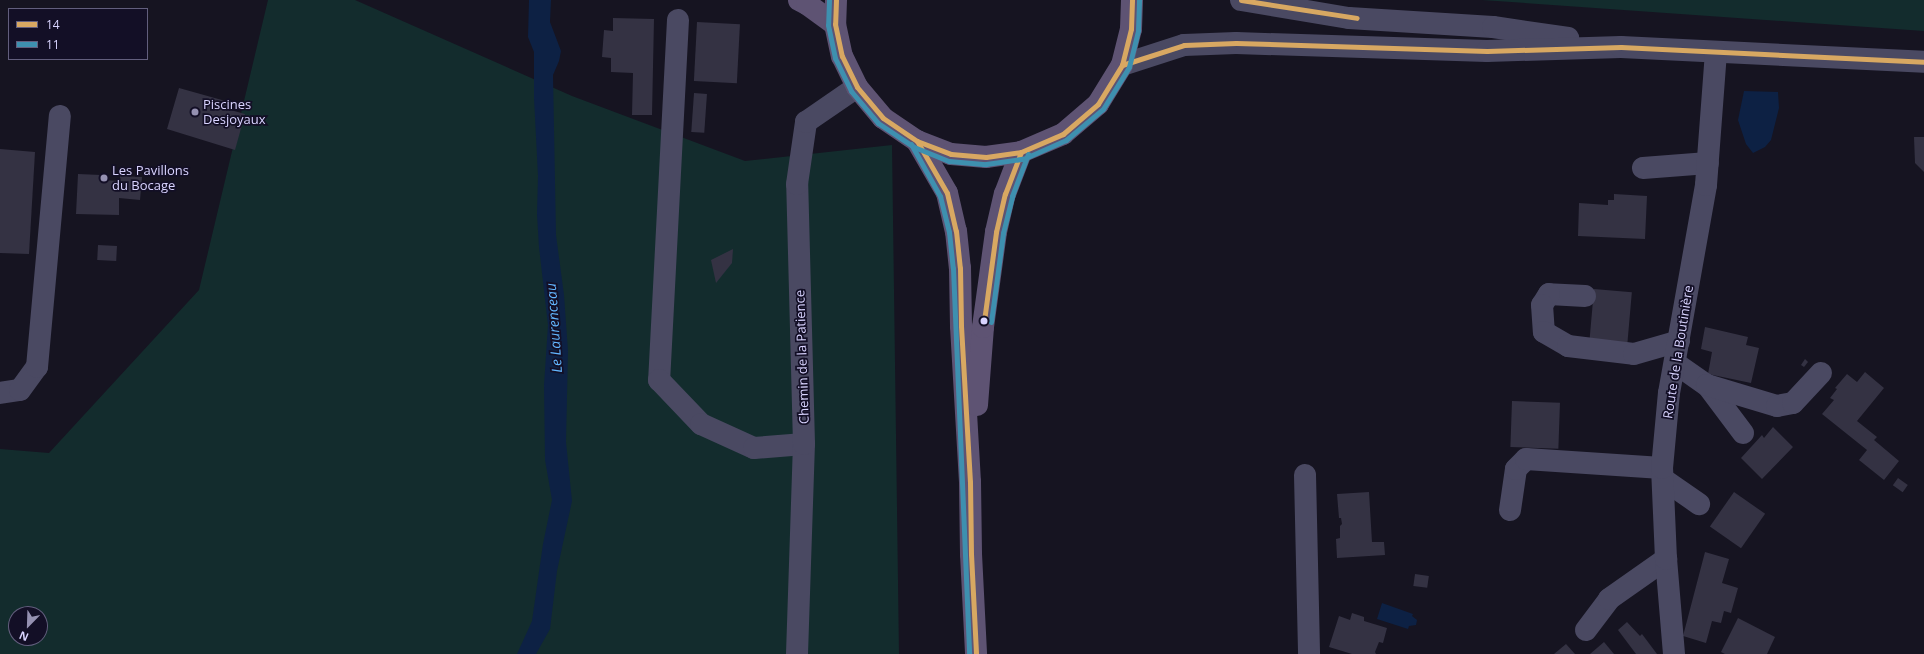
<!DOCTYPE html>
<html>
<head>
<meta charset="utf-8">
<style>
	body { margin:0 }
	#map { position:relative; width:1924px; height:654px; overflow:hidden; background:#161421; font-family:"Open Sans",sans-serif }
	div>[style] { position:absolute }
	.green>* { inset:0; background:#132c2d }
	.water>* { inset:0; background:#0d2144 }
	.building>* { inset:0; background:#343243; transform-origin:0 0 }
	.minor>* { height:22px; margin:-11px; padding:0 11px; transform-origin:11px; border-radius:11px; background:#4a4962 }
	.major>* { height:22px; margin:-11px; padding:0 11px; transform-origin:11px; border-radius:11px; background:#5e5373 }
	.bus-1>* { height:5px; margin:-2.5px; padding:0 2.5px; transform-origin:2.5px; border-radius:2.5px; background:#d8a862 }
	.bus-2>* { height:5px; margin:-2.5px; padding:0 2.5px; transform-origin:2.5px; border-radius:2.5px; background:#3e90af }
	.dots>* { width:11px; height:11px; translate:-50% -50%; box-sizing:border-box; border:2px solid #130f26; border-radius:50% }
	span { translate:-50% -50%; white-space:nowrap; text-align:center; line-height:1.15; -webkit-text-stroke:3.5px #130f26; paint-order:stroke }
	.poi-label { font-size:13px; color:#d9d4ff }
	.left { translate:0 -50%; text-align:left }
	.street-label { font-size:13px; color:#d9d4ff }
	.water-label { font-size:14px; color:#62b6ff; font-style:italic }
	.legend { position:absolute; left:8px; top:8px; width:140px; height:52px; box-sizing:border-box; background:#130f26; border:1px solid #625e7d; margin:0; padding:5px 7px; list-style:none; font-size:12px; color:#d9d4ff }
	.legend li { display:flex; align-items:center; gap:8px; height:20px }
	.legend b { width:20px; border:1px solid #625e7d }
	.north { position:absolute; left:8px; top:606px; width:40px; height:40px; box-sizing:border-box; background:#130f26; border:1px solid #625e7d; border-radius:50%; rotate:203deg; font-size:11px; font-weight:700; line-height:16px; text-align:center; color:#d9d4ff }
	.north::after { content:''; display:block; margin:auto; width:14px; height:18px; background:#9591b1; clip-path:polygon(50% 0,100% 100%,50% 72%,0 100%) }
</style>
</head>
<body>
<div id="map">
	<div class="green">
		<div style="clip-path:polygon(evenodd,268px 0,355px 0,572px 96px,745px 161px,892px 145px,899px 654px,0 654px,0 449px,49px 453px,199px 290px,268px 0,16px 614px,40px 614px,40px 638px,16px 638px,16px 614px)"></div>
		<div style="clip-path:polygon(1482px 0,1924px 0,1924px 31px)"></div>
	</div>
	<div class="water">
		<div style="clip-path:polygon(529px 0,551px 0,550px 22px,561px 51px,559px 61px,553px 75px,556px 235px,564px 295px,568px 351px,566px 442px,572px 501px,557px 571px,550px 629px,536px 654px,517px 654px,532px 621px,543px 544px,552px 500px,545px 460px,544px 385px,548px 325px,539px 247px,537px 214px,538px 176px,534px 98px,534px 52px,528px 37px)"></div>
		<div style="clip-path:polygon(1744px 91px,1778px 92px,1779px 108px,1771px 140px,1765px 147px,1753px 153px,1746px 144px,1738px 120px)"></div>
		<div style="clip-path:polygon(1382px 603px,1413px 614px,1412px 616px,1417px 620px,1416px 625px,1409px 626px,1408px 629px,1377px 619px)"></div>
	</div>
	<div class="building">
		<div style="clip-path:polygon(613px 18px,654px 19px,652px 115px,632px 115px,633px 73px,611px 72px,611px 58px,602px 57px,604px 30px,613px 31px)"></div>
		<div style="left:697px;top:22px;width:43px;height:59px;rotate:3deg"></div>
		<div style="clip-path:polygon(179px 88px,229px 102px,227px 109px,245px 114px,235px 150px,167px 129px)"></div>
		<div style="left:694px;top:93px;width:13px;height:39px;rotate:4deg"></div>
		<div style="clip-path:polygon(1914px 137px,1924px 137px,1924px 172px,1915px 163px)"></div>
		<div style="clip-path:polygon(0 149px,35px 152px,29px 254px,0 253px)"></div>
		<div style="clip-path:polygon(78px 174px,101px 175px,101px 180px,120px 181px,120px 176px,142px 177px,140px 200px,119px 198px,119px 215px,76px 214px)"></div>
		<div style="clip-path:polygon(1614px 194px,1647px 196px,1645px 239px,1578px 236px,1579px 203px,1608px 205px,1608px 200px,1614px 200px)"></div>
		<div style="left:98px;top:245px;width:19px;height:15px;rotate:3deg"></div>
		<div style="clip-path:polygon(733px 249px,732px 263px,716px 283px,711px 260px)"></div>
		<div style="left:1594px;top:289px;width:38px;height:56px;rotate:5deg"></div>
		<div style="clip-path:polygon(1705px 327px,1748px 337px,1746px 345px,1759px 348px,1751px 383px,1708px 374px,1712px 352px,1701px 349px)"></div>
		<div style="clip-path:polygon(1805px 359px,1808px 362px,1804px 367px,1801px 365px)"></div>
		<div style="clip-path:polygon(1865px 372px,1884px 388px,1857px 421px,1877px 437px,1874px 440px,1899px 461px,1884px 480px,1859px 460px,1867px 450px,1822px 414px,1834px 400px,1830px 398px,1837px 389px,1835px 388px,1847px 374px,1857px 382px)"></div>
		<div style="left:1512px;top:401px;width:48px;height:46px;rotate:2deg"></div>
		<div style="clip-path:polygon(1773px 427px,1793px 447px,1762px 479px,1741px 458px,1762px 435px,1764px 438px)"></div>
		<div style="left:1898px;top:478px;width:12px;height:9px;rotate:35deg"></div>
		<div style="clip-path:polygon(1369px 492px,1372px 542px,1384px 542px,1385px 555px,1337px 558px,1336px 539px,1340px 538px,1340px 526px,1342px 524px,1341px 518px,1339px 518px,1337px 494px)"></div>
		<div style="left:1734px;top:492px;width:38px;height:42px;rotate:35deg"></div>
		<div style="clip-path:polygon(1705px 552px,1729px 559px,1722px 583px,1738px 588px,1731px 613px,1724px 611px,1721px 623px,1712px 621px,1706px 643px,1683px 636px)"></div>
		<div style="left:1415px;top:574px;width:14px;height:12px;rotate:8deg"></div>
		<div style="clip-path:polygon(1352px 613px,1364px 617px,1364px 621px,1387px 628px,1383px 643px,1379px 642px,1375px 652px,1376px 654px,1352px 654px,1329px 647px,1339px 616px,1350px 620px)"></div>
		<div style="clip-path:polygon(1738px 618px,1775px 637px,1767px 654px,1725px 654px,1721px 652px)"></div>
		<div style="clip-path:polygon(1627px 622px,1640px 636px,1642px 634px,1657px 654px,1636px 654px,1618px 630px)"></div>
		<div style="clip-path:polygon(1604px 642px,1614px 654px,1590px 654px)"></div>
		<div style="clip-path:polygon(1566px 644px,1575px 654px,1554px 654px)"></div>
	</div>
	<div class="minor">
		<div style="left:1241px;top:0;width:109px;rotate:9.5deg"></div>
		<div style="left:1349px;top:18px;width:144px;rotate:3.6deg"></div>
		<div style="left:1493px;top:27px;width:76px;rotate:8.3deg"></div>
		<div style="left:678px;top:20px;width:361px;rotate:93deg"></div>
		<div style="left:659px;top:380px;width:61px;rotate:46.3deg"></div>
		<div style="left:701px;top:424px;width:58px;rotate:24.4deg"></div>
		<div style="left:754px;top:448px;width:50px;rotate:-4.6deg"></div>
		<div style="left:1122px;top:65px;width:65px;rotate:-17.9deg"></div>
		<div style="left:1184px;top:45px;width:52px;rotate:-2.2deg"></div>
		<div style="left:1236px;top:43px;width:251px;rotate:1.8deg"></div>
		<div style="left:1487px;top:51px;width:134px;rotate:-1.7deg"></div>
		<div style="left:1621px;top:47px;width:303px;rotate:2.8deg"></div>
		<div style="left:1643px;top:168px;width:65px;rotate:-4.4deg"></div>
		<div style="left:1585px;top:296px;width:36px;rotate:-177deg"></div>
		<div style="left:1549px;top:294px;width:13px;rotate:122deg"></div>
		<div style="left:1542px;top:305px;width:27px;rotate:86deg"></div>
		<div style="left:1544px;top:332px;width:28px;rotate:30deg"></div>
		<div style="left:1568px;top:346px;width:66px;rotate:6.9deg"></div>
		<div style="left:1634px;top:354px;width:47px;rotate:-16.1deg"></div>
		<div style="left:1675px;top:363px;width:39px;rotate:35deg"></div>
		<div style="left:1707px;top:385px;width:60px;rotate:53.1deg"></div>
		<div style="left:1707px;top:385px;width:73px;rotate:16.7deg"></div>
		<div style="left:1777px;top:406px;width:16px;rotate:-11deg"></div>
		<div style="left:1793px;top:403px;width:41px;rotate:-47deg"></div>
		<div style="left:0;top:393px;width:20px;rotate:-9deg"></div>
		<div style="left:20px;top:390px;width:29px;rotate:-54deg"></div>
		<div style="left:37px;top:367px;width:252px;rotate:-84.8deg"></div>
		<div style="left:1305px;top:475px;width:179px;rotate:88.7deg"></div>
		<div style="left:1663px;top:479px;width:44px;rotate:34.8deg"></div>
		<div style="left:1510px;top:510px;width:41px;rotate:-81.7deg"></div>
		<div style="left:1516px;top:469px;width:14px;rotate:-45deg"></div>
		<div style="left:1526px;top:459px;width:136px;rotate:3.8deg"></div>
		<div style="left:1586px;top:630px;width:39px;rotate:-53deg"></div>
		<div style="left:1609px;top:599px;width:70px;rotate:-35.1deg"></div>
		<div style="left:797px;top:654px;width:210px;rotate:-88.1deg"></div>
		<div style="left:804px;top:444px;width:260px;rotate:-91.5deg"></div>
		<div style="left:797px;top:184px;width:63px;rotate:-81.7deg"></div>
		<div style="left:806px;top:122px;width:62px;rotate:-34.5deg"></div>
		<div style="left:1674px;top:654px;width:95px;rotate:-94.8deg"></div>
		<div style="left:1666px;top:559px;width:91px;rotate:-92.5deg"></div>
		<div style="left:1662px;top:468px;width:75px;rotate:-84.7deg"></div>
		<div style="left:1669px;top:393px;width:211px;rotate:-79.9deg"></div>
		<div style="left:1706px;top:185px;width:133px;rotate:-85.7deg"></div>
	</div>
	<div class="major">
		<div style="left:799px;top:0;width:9px;rotate:27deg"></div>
		<div style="left:807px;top:4px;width:34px;rotate:36deg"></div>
		<div style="left:836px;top:0;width:24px;rotate:92deg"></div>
		<div style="left:835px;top:24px;width:33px;rotate:78deg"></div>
		<div style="left:842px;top:56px;width:34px;rotate:64deg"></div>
		<div style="left:857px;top:87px;width:40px;rotate:50deg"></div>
		<div style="left:883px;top:118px;width:41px;rotate:34.1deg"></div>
		<div style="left:917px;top:141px;width:36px;rotate:21deg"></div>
		<div style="left:951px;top:154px;width:35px;rotate:5deg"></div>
		<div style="left:986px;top:157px;width:35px;rotate:-8deg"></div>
		<div style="left:1021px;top:152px;width:46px;rotate:-23.2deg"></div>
		<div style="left:1063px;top:134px;width:46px;rotate:-40.6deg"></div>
		<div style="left:1098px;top:104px;width:46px;rotate:-58.4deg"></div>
		<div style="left:1122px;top:65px;width:37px;rotate:-76deg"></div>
		<div style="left:1131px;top:29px;width:29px;rotate:-88deg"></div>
		<div style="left:917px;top:141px;width:60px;rotate:60deg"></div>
		<div style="left:947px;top:193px;width:39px;rotate:77deg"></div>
		<div style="left:956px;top:231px;width:37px;rotate:84deg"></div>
		<div style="left:960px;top:268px;width:58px;rotate:89deg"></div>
		<div style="left:961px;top:326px;width:156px;rotate:86.7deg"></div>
		<div style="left:970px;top:482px;width:72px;rotate:89.2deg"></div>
		<div style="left:971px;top:554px;width:100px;rotate:87.1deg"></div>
		<div style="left:977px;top:405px;width:78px;rotate:-85.6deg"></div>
		<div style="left:983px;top:327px;width:96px;rotate:-82.2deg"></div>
		<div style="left:996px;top:232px;width:39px;rotate:-77deg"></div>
		<div style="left:1005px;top:194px;width:45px;rotate:-69.1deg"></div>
	</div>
	<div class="bus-1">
		<div style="left:836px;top:0;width:24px;rotate:92deg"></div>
		<div style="left:835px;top:24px;width:33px;rotate:78deg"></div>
		<div style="left:842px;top:56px;width:34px;rotate:64deg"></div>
		<div style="left:857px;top:87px;width:40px;rotate:50deg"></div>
		<div style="left:883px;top:118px;width:41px;rotate:34.1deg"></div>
		<div style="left:917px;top:141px;width:36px;rotate:21deg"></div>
		<div style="left:951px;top:154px;width:35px;rotate:5deg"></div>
		<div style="left:986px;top:157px;width:35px;rotate:-8deg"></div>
		<div style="left:1021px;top:152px;width:46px;rotate:-23.2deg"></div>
		<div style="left:1063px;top:134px;width:46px;rotate:-40.6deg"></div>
		<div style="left:1098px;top:104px;width:46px;rotate:-58.4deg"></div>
		<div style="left:1122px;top:65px;width:37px;rotate:-76deg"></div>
		<div style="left:1131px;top:29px;width:29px;rotate:-88deg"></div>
		<div style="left:1241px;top:0;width:117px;rotate:8.8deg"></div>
		<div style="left:1122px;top:65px;width:65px;rotate:-17.9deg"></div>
		<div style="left:1184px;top:45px;width:52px;rotate:-2.2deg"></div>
		<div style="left:1236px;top:43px;width:251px;rotate:1.8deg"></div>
		<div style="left:1487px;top:51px;width:134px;rotate:-1.7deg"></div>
		<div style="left:1621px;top:47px;width:303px;rotate:2.8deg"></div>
		<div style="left:917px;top:141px;width:60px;rotate:60deg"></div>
		<div style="left:947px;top:193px;width:39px;rotate:77deg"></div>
		<div style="left:956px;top:231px;width:37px;rotate:84deg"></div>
		<div style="left:960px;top:268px;width:58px;rotate:89deg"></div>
		<div style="left:961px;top:326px;width:156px;rotate:86.7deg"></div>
		<div style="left:970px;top:482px;width:72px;rotate:89.2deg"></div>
		<div style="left:971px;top:554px;width:100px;rotate:87.1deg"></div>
		<div style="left:984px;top:321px;width:90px;rotate:-82.3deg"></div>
		<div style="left:996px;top:232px;width:39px;rotate:-77deg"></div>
		<div style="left:1005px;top:194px;width:45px;rotate:-69.1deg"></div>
	</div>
	<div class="bus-2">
		<div style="left:829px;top:0;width:25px;rotate:92deg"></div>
		<div style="left:828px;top:25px;width:34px;rotate:78deg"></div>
		<div style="left:835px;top:58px;width:37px;rotate:64deg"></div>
		<div style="left:851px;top:91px;width:42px;rotate:49.8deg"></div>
		<div style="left:878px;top:123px;width:43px;rotate:33.7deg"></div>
		<div style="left:914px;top:147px;width:38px;rotate:22deg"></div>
		<div style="left:949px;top:161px;width:37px;rotate:5deg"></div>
		<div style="left:986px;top:164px;width:37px;rotate:-8deg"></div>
		<div style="left:1023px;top:159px;width:47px;rotate:-23.8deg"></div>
		<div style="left:1066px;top:140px;width:48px;rotate:-40deg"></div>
		<div style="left:1103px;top:109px;width:49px;rotate:-58.2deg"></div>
		<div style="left:1129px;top:67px;width:38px;rotate:-76deg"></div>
		<div style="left:1138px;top:30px;width:30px;rotate:-88deg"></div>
		<div style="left:911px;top:144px;width:60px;rotate:60.9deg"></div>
		<div style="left:940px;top:196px;width:37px;rotate:76deg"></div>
		<div style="left:949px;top:232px;width:36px;rotate:84deg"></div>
		<div style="left:953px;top:268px;width:386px;rotate:87.6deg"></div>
		<div style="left:991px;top:322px;width:90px;rotate:-82.3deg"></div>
		<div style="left:1003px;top:233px;width:38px;rotate:-76deg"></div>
		<div style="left:1012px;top:196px;width:45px;rotate:-69.1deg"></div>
	</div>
	<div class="dots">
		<div style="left:195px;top:112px;background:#9591b1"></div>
		<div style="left:104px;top:178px;background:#9591b1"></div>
		<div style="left:984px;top:321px;background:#d9d4ff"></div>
	</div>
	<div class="poi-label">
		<span class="left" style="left:203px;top:112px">Piscines<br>Desjoyaux</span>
		<span class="left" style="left:112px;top:178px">Les Pavillons<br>du Bocage</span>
	</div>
	<div class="street-label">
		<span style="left:1678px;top:352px;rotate:-81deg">Route de la Boutinière</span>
		<span style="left:802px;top:357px;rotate:-92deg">Chemin de la Patience</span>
	</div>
	<div class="water-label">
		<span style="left:554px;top:328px;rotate:-94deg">Le Laurenceau</span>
	</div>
	<ul class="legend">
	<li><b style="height:5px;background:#d8a862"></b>14</li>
	<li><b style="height:5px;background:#3e90af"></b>11</li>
	</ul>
	<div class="north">N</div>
</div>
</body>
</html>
